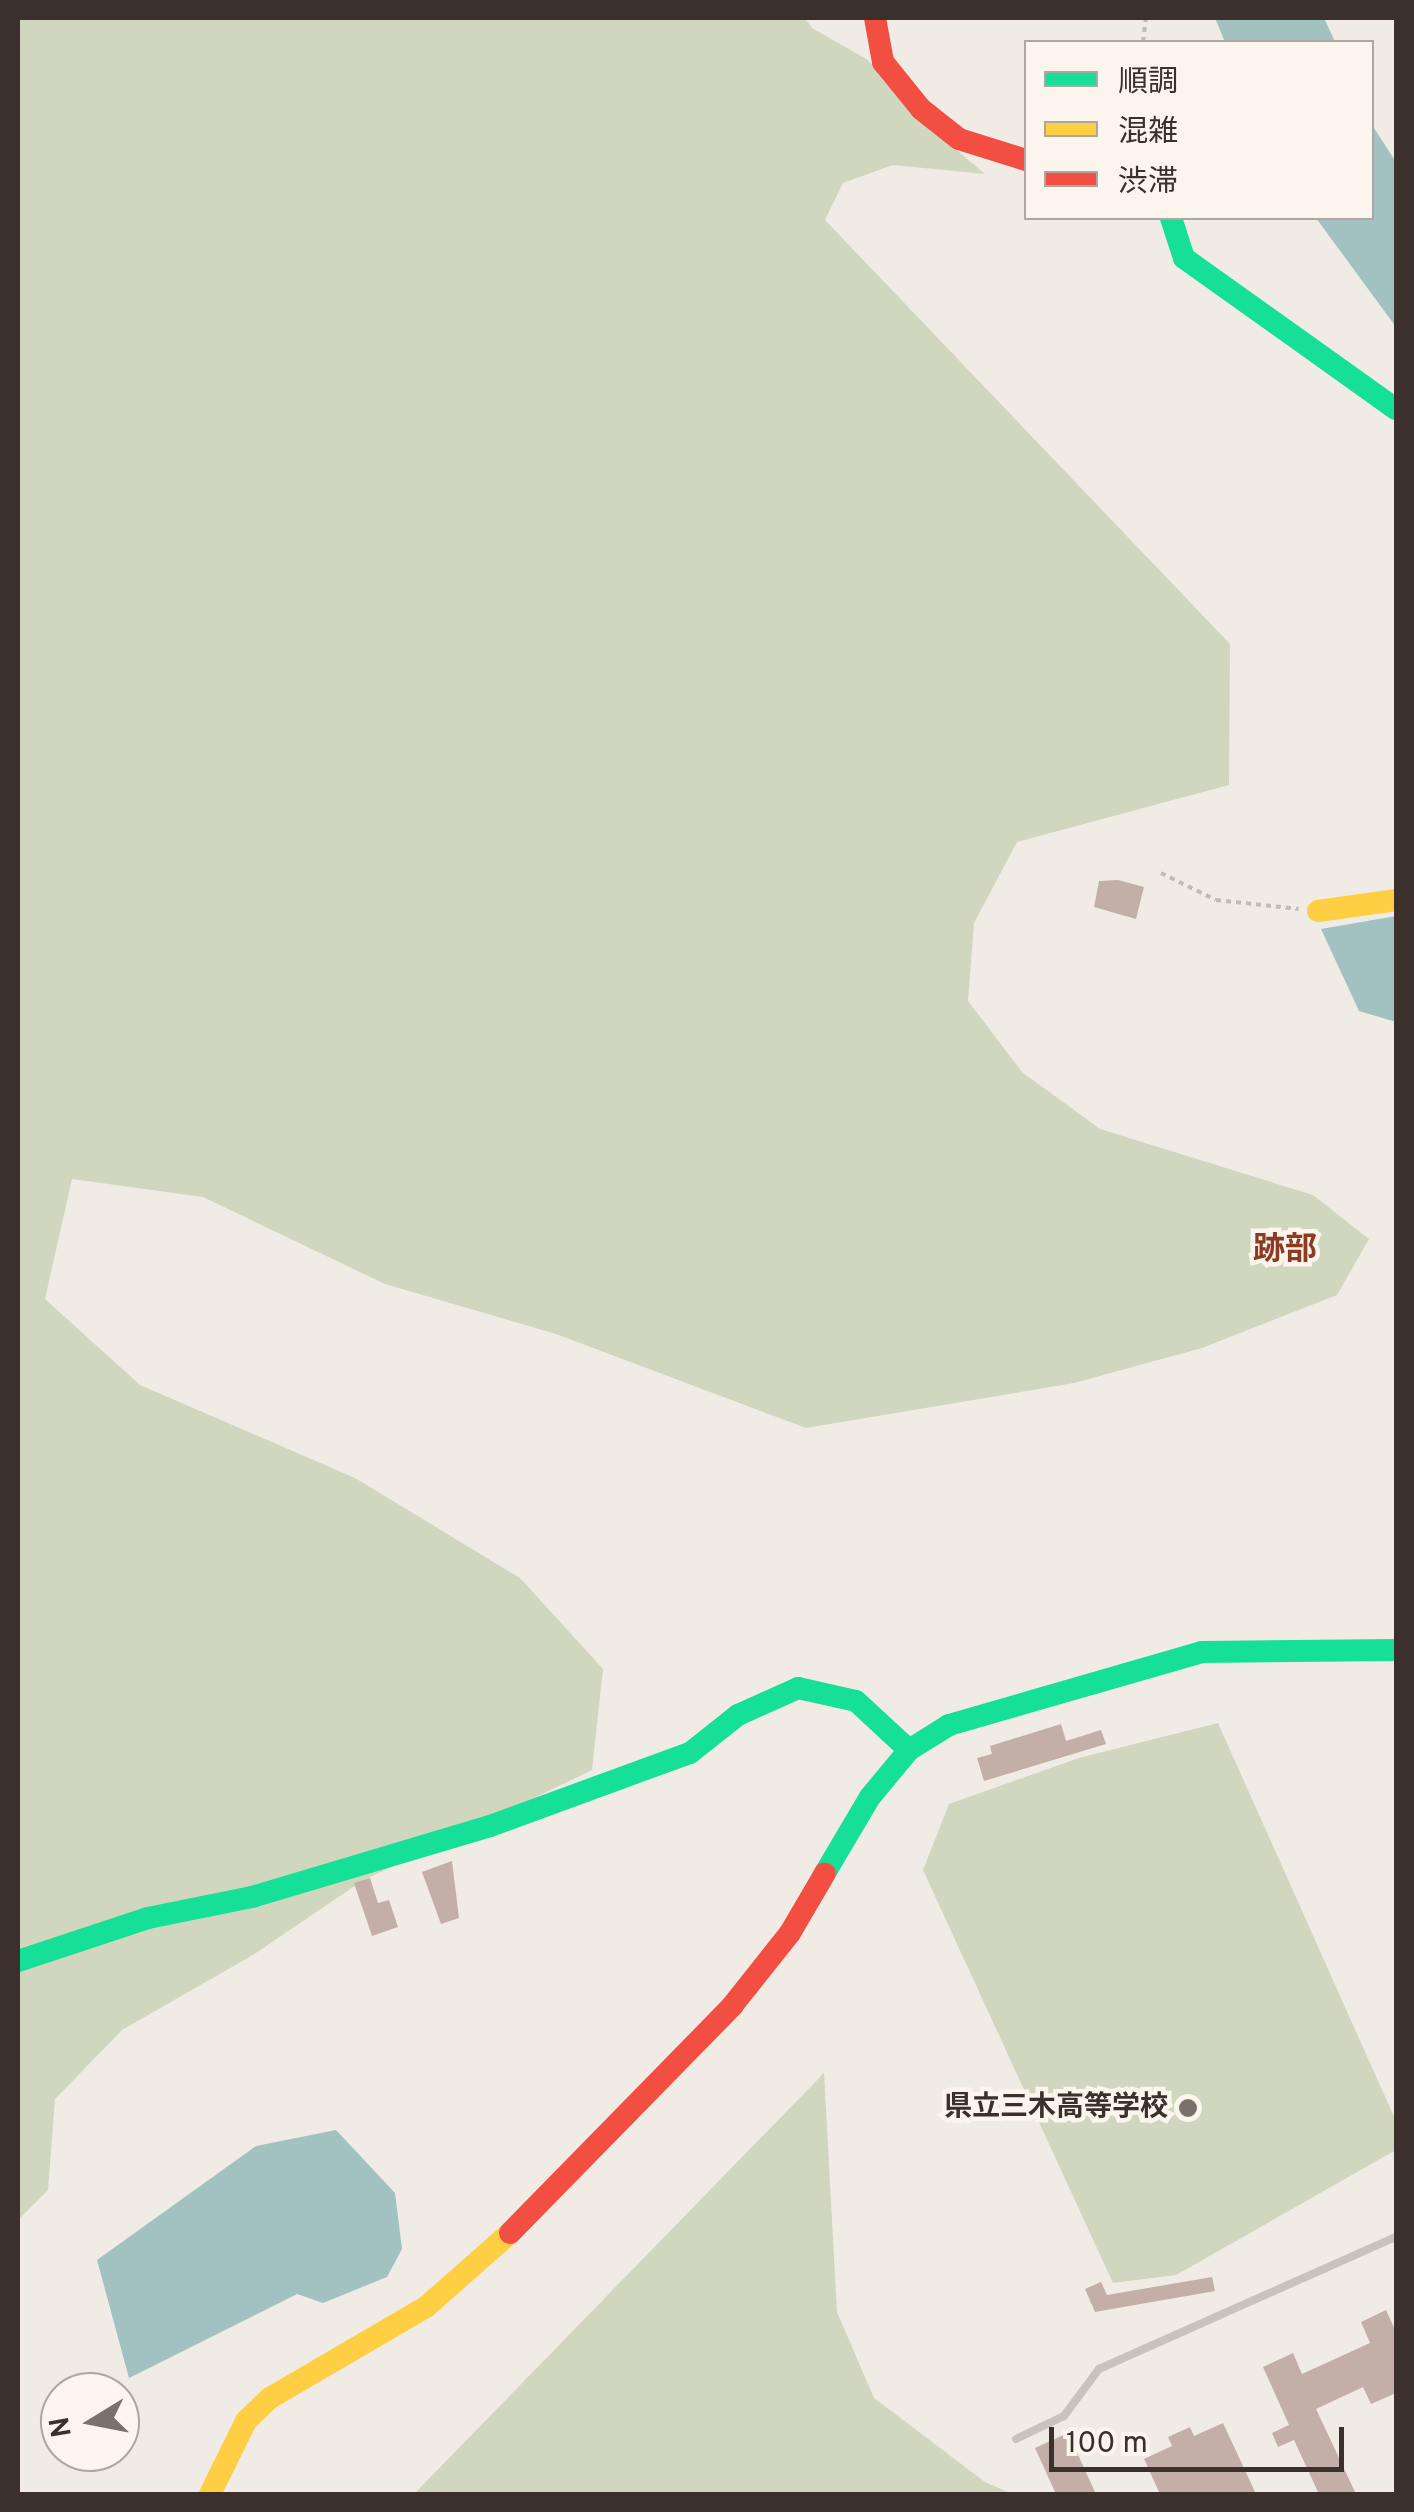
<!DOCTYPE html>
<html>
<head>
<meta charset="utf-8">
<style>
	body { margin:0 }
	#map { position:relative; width:1414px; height:2512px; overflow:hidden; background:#f0ebe5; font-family:Overpass,"Noto Sans JP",sans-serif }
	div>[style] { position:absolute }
	.green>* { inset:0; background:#d1d6bf }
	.water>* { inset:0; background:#a1c2c1 }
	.building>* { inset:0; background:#c3afa7 }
	.path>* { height:4px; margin-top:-2px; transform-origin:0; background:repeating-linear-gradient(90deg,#c2bbb6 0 5px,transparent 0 10px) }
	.lane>* { height:8px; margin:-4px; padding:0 4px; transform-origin:4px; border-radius:4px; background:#c9c3be }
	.fast>* { height:22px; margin:-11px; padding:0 11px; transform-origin:11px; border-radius:11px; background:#16e098 }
	.slow>* { height:22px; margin:-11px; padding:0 11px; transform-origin:11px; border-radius:11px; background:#ffcf43 }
	.jam>* { height:22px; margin:-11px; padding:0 11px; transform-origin:11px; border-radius:11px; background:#f24e42 }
	.dots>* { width:28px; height:28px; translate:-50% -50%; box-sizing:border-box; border:5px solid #fbf5ee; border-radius:50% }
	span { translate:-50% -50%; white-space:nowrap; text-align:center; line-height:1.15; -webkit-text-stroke:9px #fbf5ee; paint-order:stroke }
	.poi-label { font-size:28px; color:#3b302b; font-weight:700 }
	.right { translate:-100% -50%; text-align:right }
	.quarter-label { font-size:32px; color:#8c3b22; font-weight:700 }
	.frame { position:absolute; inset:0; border:20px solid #3b302b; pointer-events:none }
	.legend { position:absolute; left:1024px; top:40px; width:350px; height:180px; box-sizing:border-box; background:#fbf5ee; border:2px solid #aea6a0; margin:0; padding:12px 18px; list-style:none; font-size:30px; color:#3b302b }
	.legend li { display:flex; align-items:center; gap:20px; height:50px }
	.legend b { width:50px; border:2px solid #aea6a0 }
	.north { position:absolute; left:40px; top:2372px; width:100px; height:100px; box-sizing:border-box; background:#fbf5ee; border:2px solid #aea6a0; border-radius:50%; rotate:260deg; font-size:28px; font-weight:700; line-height:40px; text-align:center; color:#3b302b }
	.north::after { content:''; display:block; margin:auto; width:35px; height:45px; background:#7a716c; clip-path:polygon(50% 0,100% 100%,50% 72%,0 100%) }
	.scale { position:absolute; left:1049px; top:2427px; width:295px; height:45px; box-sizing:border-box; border:5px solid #3b302b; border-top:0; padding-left:12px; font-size:30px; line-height:35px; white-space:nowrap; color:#3b302b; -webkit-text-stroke:8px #fbf5ee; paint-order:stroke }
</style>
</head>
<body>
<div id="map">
	<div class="green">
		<div style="clip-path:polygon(18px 18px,805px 18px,812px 28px,868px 60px,906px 107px,985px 174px,893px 165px,843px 183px,825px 220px,1230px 644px,1229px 785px,1017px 842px,974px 923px,968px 1001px,1022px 1072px,1100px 1129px,1313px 1195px,1369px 1239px,1337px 1295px,1202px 1348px,1074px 1383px,806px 1428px,556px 1334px,385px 1284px,203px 1197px,72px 1179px,45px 1299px,140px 1385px,355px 1478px,520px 1578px,603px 1669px,592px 1770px,362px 1881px,253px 1955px,122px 2030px,55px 2099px,48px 2190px,18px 2220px)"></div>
		<div style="clip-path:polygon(1218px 1723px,1396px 2121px,1396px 2150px,1176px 2275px,1113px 2283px,923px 1870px,949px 1804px,1079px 1758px)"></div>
		<div style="clip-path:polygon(824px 2073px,837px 2312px,874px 2398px,985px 2482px,1012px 2494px,414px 2494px)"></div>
	</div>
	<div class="water">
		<div style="clip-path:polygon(1215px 18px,1324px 18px,1335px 42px,1225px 42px)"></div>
		<div style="clip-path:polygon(1372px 125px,1396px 162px,1396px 327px,1316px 218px,1372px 218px)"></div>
		<div style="clip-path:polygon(1396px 916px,1396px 1022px,1359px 1011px,1321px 929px)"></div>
		<div style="clip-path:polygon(336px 2130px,395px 2193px,402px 2249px,387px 2277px,323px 2303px,297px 2294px,129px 2378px,97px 2260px,256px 2146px)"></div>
	</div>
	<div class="building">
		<div style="clip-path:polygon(1118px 880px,1144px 887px,1136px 919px,1094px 907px,1099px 881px)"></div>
		<div style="clip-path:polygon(1061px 1724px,1066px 1741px,1101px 1730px,1106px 1744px,984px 1781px,977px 1758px,992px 1754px,990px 1746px)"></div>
		<div style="clip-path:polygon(452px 1861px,459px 1918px,441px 1924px,422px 1872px)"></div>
		<div style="clip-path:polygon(370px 1878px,378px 1903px,389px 1900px,398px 1927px,372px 1936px,354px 1883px)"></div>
		<div style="clip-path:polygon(1212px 2277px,1215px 2291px,1095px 2312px,1085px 2289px,1101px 2282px,1107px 2295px)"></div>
		<div style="clip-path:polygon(1386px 2310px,1396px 2332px,1396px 2393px,1371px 2404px,1363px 2387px,1316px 2409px,1356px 2494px,1319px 2494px,1294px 2440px,1278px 2447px,1272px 2433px,1289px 2425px,1263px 2367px,1293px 2353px,1302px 2374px,1370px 2343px,1361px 2322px)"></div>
		<div style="clip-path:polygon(1223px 2423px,1256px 2494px,1160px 2494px,1144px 2459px,1172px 2446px,1168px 2437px,1190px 2427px,1194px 2436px)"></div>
		<div style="clip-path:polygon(1068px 2433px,1096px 2494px,1056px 2494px,1035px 2448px)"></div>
	</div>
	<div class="path">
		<div style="left:1143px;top:42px;width:24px;rotate:-83deg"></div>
		<div style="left:1161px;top:873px;width:61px;rotate:26.1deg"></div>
		<div style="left:1216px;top:900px;width:83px;rotate:6.2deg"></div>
	</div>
	<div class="lane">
		<div style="left:1016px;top:2439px;width:53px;rotate:-25.6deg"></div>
		<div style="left:1064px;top:2416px;width:59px;rotate:-53.3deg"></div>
		<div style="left:1099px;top:2369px;width:325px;rotate:-24deg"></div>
	</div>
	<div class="fast">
		<div style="left:1171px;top:218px;width:42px;rotate:72deg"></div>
		<div style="left:1184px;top:258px;width:260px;rotate:35.5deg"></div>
		<div style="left:825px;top:1873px;width:88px;rotate:-59.4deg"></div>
		<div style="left:870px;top:1797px;width:61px;rotate:-50.3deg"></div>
		<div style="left:909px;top:1750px;width:47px;rotate:-32deg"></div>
		<div style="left:949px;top:1725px;width:263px;rotate:-16.1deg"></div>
		<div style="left:1202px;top:1652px;width:194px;rotate:-0.6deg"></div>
		<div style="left:18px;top:1961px;width:137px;rotate:-18.3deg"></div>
		<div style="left:148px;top:1918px;width:106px;rotate:-11.4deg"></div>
		<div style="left:252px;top:1897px;width:248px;rotate:-16.6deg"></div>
		<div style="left:490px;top:1826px;width:213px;rotate:-20.1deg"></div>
		<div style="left:690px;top:1753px;width:61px;rotate:-38.4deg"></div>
		<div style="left:738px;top:1715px;width:66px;rotate:-24.2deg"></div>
		<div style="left:798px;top:1688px;width:59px;rotate:12.6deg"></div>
		<div style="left:856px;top:1701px;width:72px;rotate:42.8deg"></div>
	</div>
	<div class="slow">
		<div style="left:1318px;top:911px;width:79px;rotate:-8deg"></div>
		<div style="left:210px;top:2494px;width:81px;rotate:-63.7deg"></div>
		<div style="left:246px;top:2421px;width:33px;rotate:-44deg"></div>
		<div style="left:270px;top:2398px;width:181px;rotate:-30.3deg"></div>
		<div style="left:426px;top:2307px;width:112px;rotate:-41.4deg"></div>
	</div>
	<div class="jam">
		<div style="left:875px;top:18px;width:45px;rotate:79.7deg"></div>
		<div style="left:883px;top:62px;width:60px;rotate:51deg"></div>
		<div style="left:921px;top:109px;width:48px;rotate:38.3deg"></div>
		<div style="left:959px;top:139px;width:70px;rotate:17.4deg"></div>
		<div style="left:510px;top:2233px;width:318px;rotate:-45.6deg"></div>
		<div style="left:732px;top:2006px;width:93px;rotate:-51.5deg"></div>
		<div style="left:790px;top:1933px;width:69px;rotate:-59.7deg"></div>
	</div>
	<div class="dots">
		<div style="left:1188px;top:2108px;background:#7a716c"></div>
	</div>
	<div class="poi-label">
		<span class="right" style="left:1168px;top:2108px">県立三木高等学校</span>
	</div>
	<div class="quarter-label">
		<span style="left:1285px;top:1251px">跡部</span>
	</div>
	<div class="frame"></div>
	<ul class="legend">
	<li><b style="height:12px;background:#16e098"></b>順調</li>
	<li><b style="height:12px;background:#ffcf43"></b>混雑</li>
	<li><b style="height:12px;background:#f24e42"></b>渋滞</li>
	</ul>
	<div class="north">N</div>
	<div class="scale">100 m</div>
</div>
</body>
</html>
